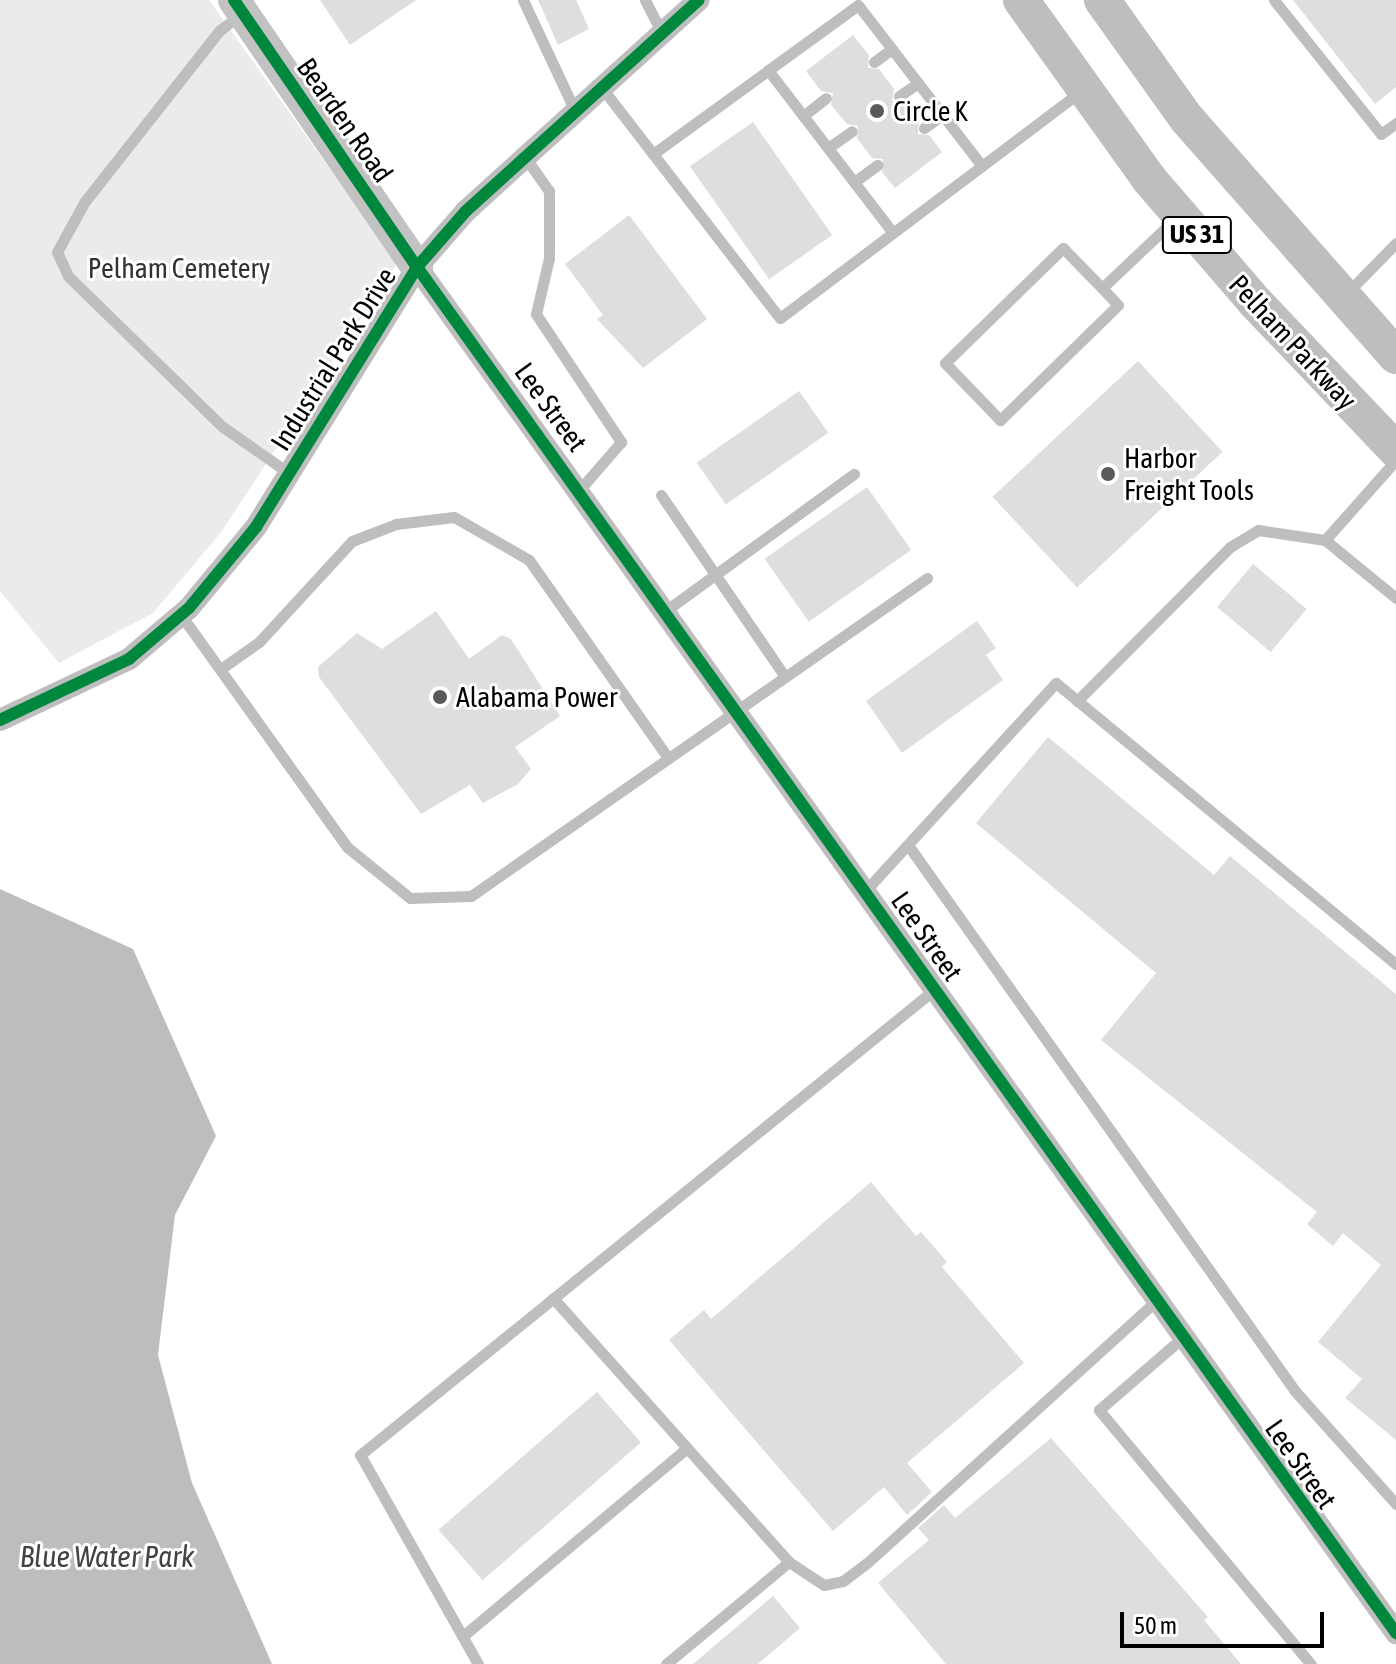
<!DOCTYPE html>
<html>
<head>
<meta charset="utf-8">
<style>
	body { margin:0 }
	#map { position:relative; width:1396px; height:1664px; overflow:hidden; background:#fff; font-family:"Asap Condensed",sans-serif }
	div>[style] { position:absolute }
	.green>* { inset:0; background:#ebebeb }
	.water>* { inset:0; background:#bdbdbd }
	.building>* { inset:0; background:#dedede; transform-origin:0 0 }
	.lane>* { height:11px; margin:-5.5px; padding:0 5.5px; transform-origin:5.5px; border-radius:5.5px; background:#bebebe }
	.street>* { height:22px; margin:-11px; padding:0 11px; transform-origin:11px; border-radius:11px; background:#bebebe }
	.secondary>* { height:32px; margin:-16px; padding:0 16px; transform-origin:16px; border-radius:16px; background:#c2c2c2 }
	.primary>* { height:36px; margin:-18px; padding:0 18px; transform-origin:18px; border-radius:18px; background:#bebebe }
	.cycleway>* { height:12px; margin:-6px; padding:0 6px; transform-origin:6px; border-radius:6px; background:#00873e }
	.dots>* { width:22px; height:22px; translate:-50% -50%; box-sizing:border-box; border:4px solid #fff; border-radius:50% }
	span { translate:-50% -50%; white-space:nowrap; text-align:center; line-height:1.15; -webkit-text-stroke:6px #fff; paint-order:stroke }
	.shield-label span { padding:2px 6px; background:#fff; border:2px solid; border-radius:6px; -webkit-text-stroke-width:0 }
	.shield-label { font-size:26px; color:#000; font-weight:700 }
	.poi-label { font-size:28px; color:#000 }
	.left { translate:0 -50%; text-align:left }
	.street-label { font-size:28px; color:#000 }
	.park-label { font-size:28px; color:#313131 }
	.water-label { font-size:30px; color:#424242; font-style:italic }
	.scale { position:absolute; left:1120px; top:1612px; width:204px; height:36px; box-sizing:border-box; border:4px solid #000; border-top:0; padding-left:10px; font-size:24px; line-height:28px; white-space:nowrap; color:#000; -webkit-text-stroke:6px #fff; paint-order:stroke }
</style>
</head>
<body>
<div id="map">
	<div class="green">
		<div style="clip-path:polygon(0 0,209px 0,397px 263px,222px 531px,153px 613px,59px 663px,0 591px)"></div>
	</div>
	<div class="water">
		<div style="clip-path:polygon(0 889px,133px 949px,216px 1136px,175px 1215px,158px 1355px,192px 1483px,272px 1664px,0 1664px)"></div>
	</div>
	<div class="building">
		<div style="clip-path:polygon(320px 0,416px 0,350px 45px)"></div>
		<div style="clip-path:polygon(538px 0,576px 0,589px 29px,558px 45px)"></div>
		<div style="clip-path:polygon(1293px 0,1396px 0,1396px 87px,1375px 104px)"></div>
		<div style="clip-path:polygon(853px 35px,869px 55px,868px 68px,879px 69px,894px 89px,892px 101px,904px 103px,919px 121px,918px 134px,929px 135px,942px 152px,895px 188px,882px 172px,883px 159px,872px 158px,857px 138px,858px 126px,847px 124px,831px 105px,833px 93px,821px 91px,806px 71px)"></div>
		<div style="left:753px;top:122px;width:138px;height:77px;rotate:55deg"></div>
		<div style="clip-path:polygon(629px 215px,707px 319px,643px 368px,597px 319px,603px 315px,565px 264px)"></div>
		<div style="left:1138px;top:361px;width:124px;height:199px;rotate:47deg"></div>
		<div style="left:799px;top:391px;width:51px;height:125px;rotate:55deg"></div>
		<div style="left:867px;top:487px;width:77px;height:125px;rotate:55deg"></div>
		<div style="left:1253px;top:564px;width:70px;height:56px;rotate:40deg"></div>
		<div style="clip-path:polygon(436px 611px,469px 659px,502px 635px,511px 639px,560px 716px,515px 747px,531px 769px,518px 784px,483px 803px,470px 785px,421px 814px,319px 677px,318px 667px,357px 633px,382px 649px)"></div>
		<div style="clip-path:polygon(977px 621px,996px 648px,986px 655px,1003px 680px,902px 753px,866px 701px)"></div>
		<div style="clip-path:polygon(1048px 737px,1214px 875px,1230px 856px,1396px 994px,1396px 1440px,1345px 1398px,1362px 1379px,1318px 1342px,1381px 1265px,1343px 1233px,1333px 1246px,1307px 1224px,1317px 1212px,1101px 1040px,1156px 973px,976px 823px)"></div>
		<div style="clip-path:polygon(871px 1182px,916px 1236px,921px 1232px,947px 1262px,942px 1267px,1024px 1363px,907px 1463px,932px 1492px,907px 1515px,884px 1487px,833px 1531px,669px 1340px,704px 1310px,711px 1319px)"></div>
		<div style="left:597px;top:1392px;width:67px;height:210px;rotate:49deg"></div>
		<div style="clip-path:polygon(1051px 1438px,1208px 1617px,1204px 1620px,1241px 1664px,946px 1664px,878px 1583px,929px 1540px,918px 1528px,944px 1505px,955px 1518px)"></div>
		<div style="clip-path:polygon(773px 1596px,800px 1628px,758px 1664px,693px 1664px)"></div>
	</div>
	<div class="lane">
		<div style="left:523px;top:0;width:123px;rotate:64.9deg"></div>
		<div style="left:645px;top:0;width:38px;rotate:63deg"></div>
		<div style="left:1274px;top:0;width:171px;rotate:51.4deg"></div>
		<div style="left:1381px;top:134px;width:19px;rotate:-36deg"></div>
		<div style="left:242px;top:13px;width:29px;rotate:142deg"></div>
		<div style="left:219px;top:31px;width:216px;rotate:128.2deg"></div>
		<div style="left:85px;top:201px;width:58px;rotate:118.8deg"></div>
		<div style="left:57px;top:252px;width:26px;rotate:65deg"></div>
		<div style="left:68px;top:276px;width:216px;rotate:44.3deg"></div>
		<div style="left:223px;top:427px;width:82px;rotate:35deg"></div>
		<div style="left:874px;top:62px;width:22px;rotate:-36deg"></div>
		<div style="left:768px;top:70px;width:205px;rotate:52.5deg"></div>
		<div style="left:602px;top:88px;width:291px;rotate:52.3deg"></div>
		<div style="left:780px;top:318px;width:376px;rotate:-37deg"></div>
		<div style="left:899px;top:96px;width:23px;rotate:-34deg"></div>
		<div style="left:803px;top:116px;width:29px;rotate:-38deg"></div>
		<div style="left:924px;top:128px;width:22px;rotate:-36deg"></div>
		<div style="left:828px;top:148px;width:29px;rotate:-35deg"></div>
		<div style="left:653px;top:154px;width:253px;rotate:-36deg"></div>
		<div style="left:858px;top:5px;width:203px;rotate:52.4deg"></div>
		<div style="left:525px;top:157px;width:42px;rotate:54.8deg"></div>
		<div style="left:549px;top:191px;width:67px;rotate:90deg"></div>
		<div style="left:549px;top:258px;width:57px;rotate:103.1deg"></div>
		<div style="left:536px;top:314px;width:154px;rotate:56.4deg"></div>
		<div style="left:621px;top:442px;width:61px;rotate:131deg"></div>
		<div style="left:854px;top:182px;width:29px;rotate:-36deg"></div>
		<div style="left:1102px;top:288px;width:23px;rotate:47deg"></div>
		<div style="left:1118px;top:305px;width:165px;rotate:135.7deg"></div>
		<div style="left:1000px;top:420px;width:79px;rotate:-134deg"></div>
		<div style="left:945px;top:363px;width:165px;rotate:-44.3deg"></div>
		<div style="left:1063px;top:248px;width:56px;rotate:45.7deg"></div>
		<div style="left:1102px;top:288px;width:102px;rotate:-43.4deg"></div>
		<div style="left:1346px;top:294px;width:71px;rotate:-45.6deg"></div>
		<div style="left:1396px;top:460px;width:107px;rotate:131.6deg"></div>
		<div style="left:1325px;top:540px;width:92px;rotate:39.2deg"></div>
		<div style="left:661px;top:495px;width:220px;rotate:55.7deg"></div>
		<div style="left:668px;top:609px;width:230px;rotate:-36deg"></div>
		<div style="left:181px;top:615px;width:285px;rotate:54.4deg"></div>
		<div style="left:347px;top:847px;width:81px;rotate:39deg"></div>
		<div style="left:410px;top:898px;width:61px;rotate:-1.9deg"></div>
		<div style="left:471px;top:896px;width:556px;rotate:-34.89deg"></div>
		<div style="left:222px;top:668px;width:45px;rotate:-35.1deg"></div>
		<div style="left:259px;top:642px;width:137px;rotate:-47.4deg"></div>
		<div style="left:352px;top:541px;width:47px;rotate:-21.1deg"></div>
		<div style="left:396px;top:524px;width:58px;rotate:-6.9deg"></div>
		<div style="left:454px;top:517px;width:86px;rotate:29.8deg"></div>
		<div style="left:529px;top:560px;width:240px;rotate:54.9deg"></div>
		<div style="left:1077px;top:701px;width:217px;rotate:-45.2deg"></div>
		<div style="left:1230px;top:547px;width:33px;rotate:-31deg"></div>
		<div style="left:1258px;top:530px;width:68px;rotate:8.5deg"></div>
		<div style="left:908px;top:845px;width:669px;rotate:54.67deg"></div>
		<div style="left:1295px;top:1391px;width:152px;rotate:48.2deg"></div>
		<div style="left:866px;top:890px;width:281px;rotate:-47.5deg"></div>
		<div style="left:1056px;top:683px;width:441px;rotate:39.6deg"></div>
		<div style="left:553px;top:1298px;width:354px;rotate:48.2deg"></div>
		<div style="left:789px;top:1562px;width:42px;rotate:33.3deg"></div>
		<div style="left:824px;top:1585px;width:19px;rotate:-12deg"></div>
		<div style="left:843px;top:1581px;width:30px;rotate:-37deg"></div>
		<div style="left:867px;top:1563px;width:390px;rotate:-42.2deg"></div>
		<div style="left:1182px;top:1338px;width:110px;rotate:139.1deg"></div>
		<div style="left:1099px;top:1410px;width:331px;rotate:50.2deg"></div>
		<div style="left:463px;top:1636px;width:292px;rotate:-40deg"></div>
		<div style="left:478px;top:1664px;width:240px;rotate:-119.4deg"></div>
		<div style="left:360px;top:1455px;width:740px;rotate:-39.02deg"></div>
		<div style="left:666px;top:1664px;width:160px;rotate:-39.7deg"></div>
	</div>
	<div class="street">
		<div style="left:417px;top:267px;width:1681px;rotate:54.37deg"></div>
		<div style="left:0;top:720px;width:143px;rotate:-25.3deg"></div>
		<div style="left:129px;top:659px;width:79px;rotate:-40.4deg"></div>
		<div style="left:189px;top:608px;width:105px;rotate:-50.4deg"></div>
		<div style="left:256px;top:527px;width:306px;rotate:-58.2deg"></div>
		<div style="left:417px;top:267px;width:74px;rotate:-48.8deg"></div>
		<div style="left:466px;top:211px;width:314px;rotate:-42.2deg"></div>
	</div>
	<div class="secondary">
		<div style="left:234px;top:0;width:324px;rotate:55.6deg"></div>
	</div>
	<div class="primary">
		<div style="left:1021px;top:0;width:220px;rotate:54.4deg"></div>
		<div style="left:1149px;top:179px;width:164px;rotate:49.2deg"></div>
		<div style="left:1256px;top:303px;width:203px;rotate:46.4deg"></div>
		<div style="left:1102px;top:0;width:146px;rotate:54.5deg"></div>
		<div style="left:1187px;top:119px;width:316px;rotate:48.6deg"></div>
	</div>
	<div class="cycleway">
		<div style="left:234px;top:0;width:324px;rotate:55.6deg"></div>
		<div style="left:417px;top:267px;width:1681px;rotate:54.37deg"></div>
		<div style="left:0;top:720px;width:143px;rotate:-25.3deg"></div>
		<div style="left:129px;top:659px;width:79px;rotate:-40.4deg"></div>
		<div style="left:189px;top:608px;width:105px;rotate:-50.4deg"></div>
		<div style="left:256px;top:527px;width:306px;rotate:-58.2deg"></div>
		<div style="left:417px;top:267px;width:74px;rotate:-48.8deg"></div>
		<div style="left:466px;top:211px;width:314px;rotate:-42.2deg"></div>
	</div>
	<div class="dots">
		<div style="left:877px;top:111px;background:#595959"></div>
		<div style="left:1108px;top:474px;background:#595959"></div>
		<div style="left:440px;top:697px;background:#595959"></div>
	</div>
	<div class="shield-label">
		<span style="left:1197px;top:235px">US 31</span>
	</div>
	<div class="poi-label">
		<span class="left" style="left:893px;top:111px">Circle K</span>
		<span class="left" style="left:1124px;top:474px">Harbor<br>Freight Tools</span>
		<span class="left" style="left:456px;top:697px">Alabama Power</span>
	</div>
	<div class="street-label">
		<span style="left:345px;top:120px;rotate:55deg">Bearden Road</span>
		<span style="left:1293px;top:342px;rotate:47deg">Pelham Parkway</span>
		<span style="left:333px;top:359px;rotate:-58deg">Industrial Park Drive</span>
		<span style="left:551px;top:407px;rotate:54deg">Lee Street</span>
		<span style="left:927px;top:936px;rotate:55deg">Lee Street</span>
		<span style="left:1301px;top:1464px;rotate:55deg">Lee Street</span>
	</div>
	<div class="park-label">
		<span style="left:179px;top:268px">Pelham Cemetery</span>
	</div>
	<div class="water-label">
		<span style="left:107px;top:1556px">Blue Water Park</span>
	</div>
	<div class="scale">50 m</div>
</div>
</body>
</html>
